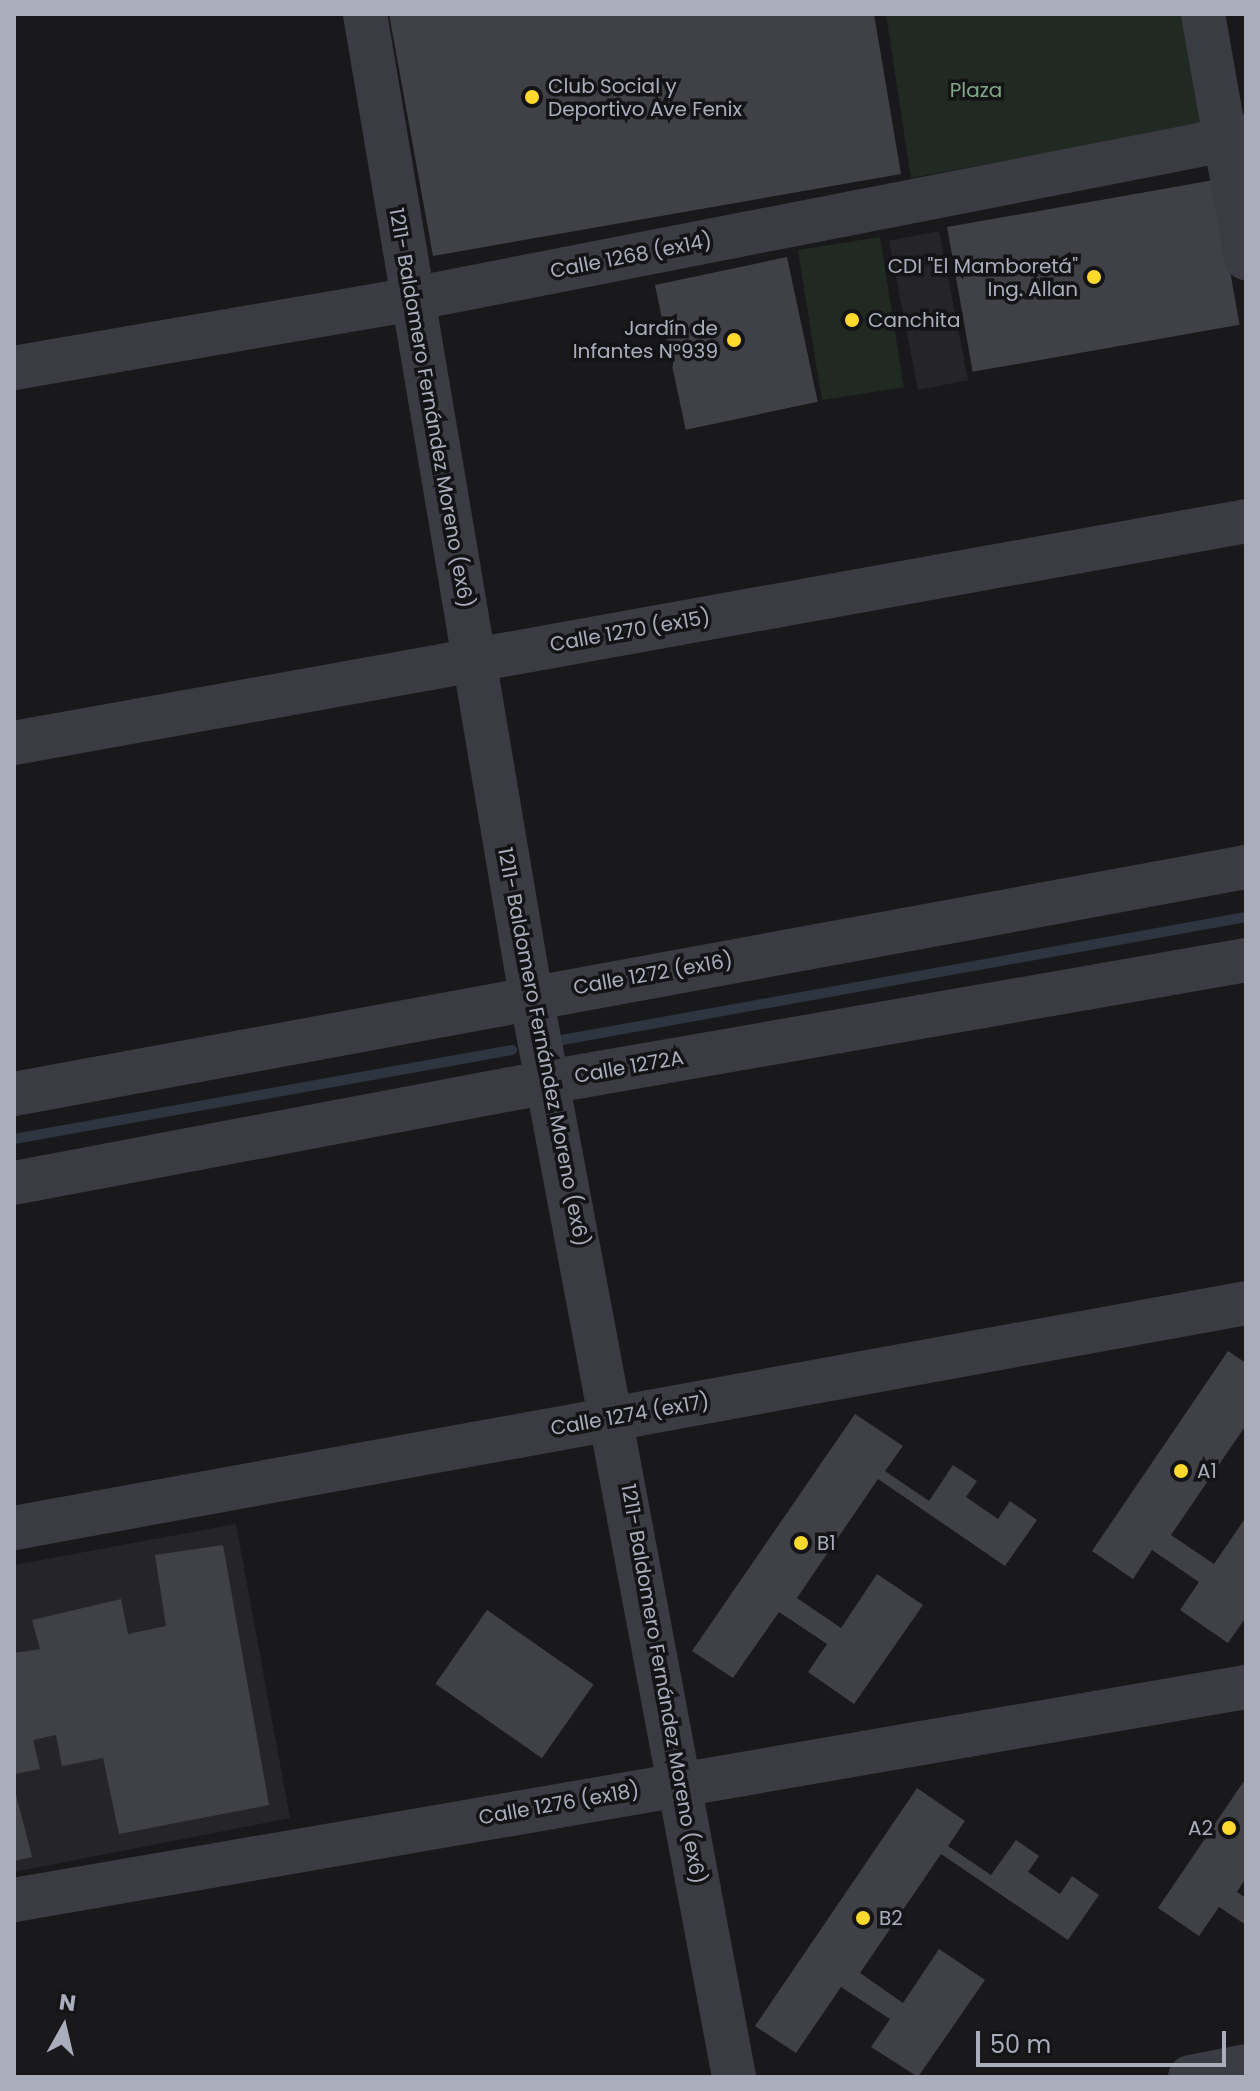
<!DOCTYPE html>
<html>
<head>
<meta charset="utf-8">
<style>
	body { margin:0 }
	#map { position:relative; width:1260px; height:2091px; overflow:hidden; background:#19191b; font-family:Poppins,sans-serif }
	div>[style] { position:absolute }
	.built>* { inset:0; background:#252529; transform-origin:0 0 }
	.green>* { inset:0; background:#202a23; transform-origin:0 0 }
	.stream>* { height:10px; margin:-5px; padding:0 5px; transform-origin:5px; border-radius:5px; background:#2d3541 }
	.building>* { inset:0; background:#404146; transform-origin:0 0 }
	.minor>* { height:44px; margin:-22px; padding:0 22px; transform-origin:22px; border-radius:22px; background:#3b3b43 }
	.dots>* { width:22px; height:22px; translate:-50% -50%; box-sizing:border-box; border:4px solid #141417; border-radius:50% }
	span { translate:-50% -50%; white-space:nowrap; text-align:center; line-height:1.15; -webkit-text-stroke:7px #141417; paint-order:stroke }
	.poi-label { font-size:20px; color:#aaadbc }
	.left { translate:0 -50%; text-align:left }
	.right { translate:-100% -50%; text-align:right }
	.park-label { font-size:20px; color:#80a988 }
	.street-label { font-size:20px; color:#aaadbc }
	.frame { position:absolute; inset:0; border:16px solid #aaadbc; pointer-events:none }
	.north { position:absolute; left:24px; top:1987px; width:80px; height:80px; -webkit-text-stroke:6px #141417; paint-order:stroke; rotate:8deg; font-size:22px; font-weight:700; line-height:32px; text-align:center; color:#aaadbc }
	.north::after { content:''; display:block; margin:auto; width:28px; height:36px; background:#aaadbc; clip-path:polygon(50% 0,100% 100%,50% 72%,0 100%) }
	.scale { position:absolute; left:976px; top:2031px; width:250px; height:36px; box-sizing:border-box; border:4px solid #aaadbc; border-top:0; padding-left:10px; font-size:24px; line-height:28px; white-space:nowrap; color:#aaadbc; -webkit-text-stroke:6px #141417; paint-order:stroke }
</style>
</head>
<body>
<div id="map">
	<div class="built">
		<div style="left:939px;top:231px;width:152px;height:51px;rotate:79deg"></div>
		<div style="clip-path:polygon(236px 1524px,290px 1818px,14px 1872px,14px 1565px)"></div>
	</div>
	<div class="green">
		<div style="clip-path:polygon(886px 14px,1195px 14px,1212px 123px,911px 178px)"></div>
		<div style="left:880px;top:237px;width:152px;height:83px;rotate:81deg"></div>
	</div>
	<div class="stream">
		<div style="left:562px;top:1040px;width:695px;rotate:-10.19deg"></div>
		<div style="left:14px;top:1139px;width:506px;rotate:-10.13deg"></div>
	</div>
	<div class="building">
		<div style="clip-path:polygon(389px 14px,874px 14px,901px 174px,433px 256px)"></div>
		<div style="left:1214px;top:180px;width:147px;height:271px;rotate:80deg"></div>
		<div style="left:787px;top:257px;width:148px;height:135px;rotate:78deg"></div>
		<div style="clip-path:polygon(1228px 1351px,1246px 1363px,1246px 1425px,1171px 1535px,1214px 1564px,1246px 1517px,1246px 1617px,1228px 1643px,1180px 1610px,1199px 1582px,1152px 1550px,1133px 1579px,1092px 1551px)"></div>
		<div style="clip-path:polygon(855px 1414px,903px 1446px,885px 1471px,929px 1501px,953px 1465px,977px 1481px,966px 1497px,998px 1519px,1010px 1501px,1037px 1520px,1005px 1566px,878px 1479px,797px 1598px,841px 1628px,877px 1574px,923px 1605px,854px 1704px,808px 1672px,827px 1644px,779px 1612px,733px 1678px,692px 1651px)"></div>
		<div style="clip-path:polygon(223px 1545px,269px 1805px,119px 1834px,103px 1758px,62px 1766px,56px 1735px,33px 1740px,40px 1769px,14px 1774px,14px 1653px,40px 1649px,32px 1620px,121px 1599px,128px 1634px,166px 1626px,155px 1555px)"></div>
		<div style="left:487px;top:1610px;width:130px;height:90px;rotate:35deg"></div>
		<div style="clip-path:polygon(1246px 1778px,1246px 1878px,1237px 1892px,1246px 1898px,1246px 1925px,1219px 1907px,1199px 1936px,1158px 1908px)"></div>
		<div style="clip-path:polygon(14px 1787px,32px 1857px,14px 1861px)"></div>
		<div style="clip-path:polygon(917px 1788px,965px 1821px,948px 1846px,991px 1875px,1016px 1840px,1039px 1856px,1028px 1872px,1060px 1894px,1072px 1876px,1099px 1895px,1068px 1940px,941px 1854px,860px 1973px,903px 2003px,939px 1949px,985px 1980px,918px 2077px,871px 2047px,890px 2019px,841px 1987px,796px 2053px,755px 2026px)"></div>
	</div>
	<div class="minor">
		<div style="left:365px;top:14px;width:996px;rotate:80.41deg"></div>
		<div style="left:531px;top:996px;width:1100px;rotate:79.36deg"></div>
		<div style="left:1203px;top:14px;width:248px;rotate:80deg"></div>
		<div style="left:14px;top:368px;width:404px;rotate:-9.8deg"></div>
		<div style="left:412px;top:299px;width:850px;rotate:-11.06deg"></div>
		<div style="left:14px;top:743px;width:1252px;rotate:-10.21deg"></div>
		<div style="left:14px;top:1094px;width:1253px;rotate:-10.44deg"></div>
		<div style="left:14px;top:1183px;width:543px;rotate:-10.71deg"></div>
		<div style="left:548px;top:1082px;width:709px;rotate:-9.91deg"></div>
		<div style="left:14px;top:1528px;width:1252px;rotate:-10.35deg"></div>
		<div style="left:14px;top:1900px;width:1250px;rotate:-9.81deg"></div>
		<div style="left:1190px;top:2077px;width:57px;rotate:-11.1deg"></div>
	</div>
	<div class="dots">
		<div style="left:532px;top:97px;background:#ffd92d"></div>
		<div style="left:1094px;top:277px;background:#ffd92d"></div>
		<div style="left:852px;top:320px;background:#ffd92d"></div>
		<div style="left:734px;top:340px;background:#ffd92d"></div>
		<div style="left:1181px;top:1471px;background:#ffd92d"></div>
		<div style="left:801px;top:1543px;background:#ffd92d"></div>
		<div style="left:1229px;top:1828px;background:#ffd92d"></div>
		<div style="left:863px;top:1918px;background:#ffd92d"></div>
	</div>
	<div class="poi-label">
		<span class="left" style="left:548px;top:98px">Club Social y<br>Deportivo Ave Fenix</span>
		<span class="right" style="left:1078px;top:278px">CDI "El Mamboretá"<br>Ing. Allan</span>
		<span class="left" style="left:868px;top:320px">Canchita</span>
		<span class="right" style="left:718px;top:340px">Jardín de<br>Infantes N°939</span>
		<span class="left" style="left:1197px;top:1471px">A1</span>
		<span class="left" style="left:817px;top:1543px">B1</span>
		<span class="right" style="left:1213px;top:1828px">A2</span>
		<span class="left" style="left:879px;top:1918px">B2</span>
	</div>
	<div class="park-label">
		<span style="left:976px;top:90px">Plaza</span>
	</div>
	<div class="street-label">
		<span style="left:631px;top:256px;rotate:-11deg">Calle 1268 (ex14)</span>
		<span style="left:431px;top:408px;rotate:80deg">1211- Baldomero Fernández Moreno (ex6)</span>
		<span style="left:630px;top:631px;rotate:-10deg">Calle 1270 (ex15)</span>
		<span style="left:653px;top:974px;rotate:-10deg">Calle 1272 (ex16)</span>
		<span style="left:543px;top:1047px;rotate:79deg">1211- Baldomero Fernández Moreno (ex6)</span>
		<span style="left:629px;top:1067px;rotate:-10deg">Calle 1272A</span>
		<span style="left:630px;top:1415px;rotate:-10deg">Calle 1274 (ex17)</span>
		<span style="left:663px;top:1684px;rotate:80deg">1211- Baldomero Fernández Moreno (ex6)</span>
		<span style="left:559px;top:1804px;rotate:-10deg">Calle 1276 (ex18)</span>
	</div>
	<div class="frame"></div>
	<div class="north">N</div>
	<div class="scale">50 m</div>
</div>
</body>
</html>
